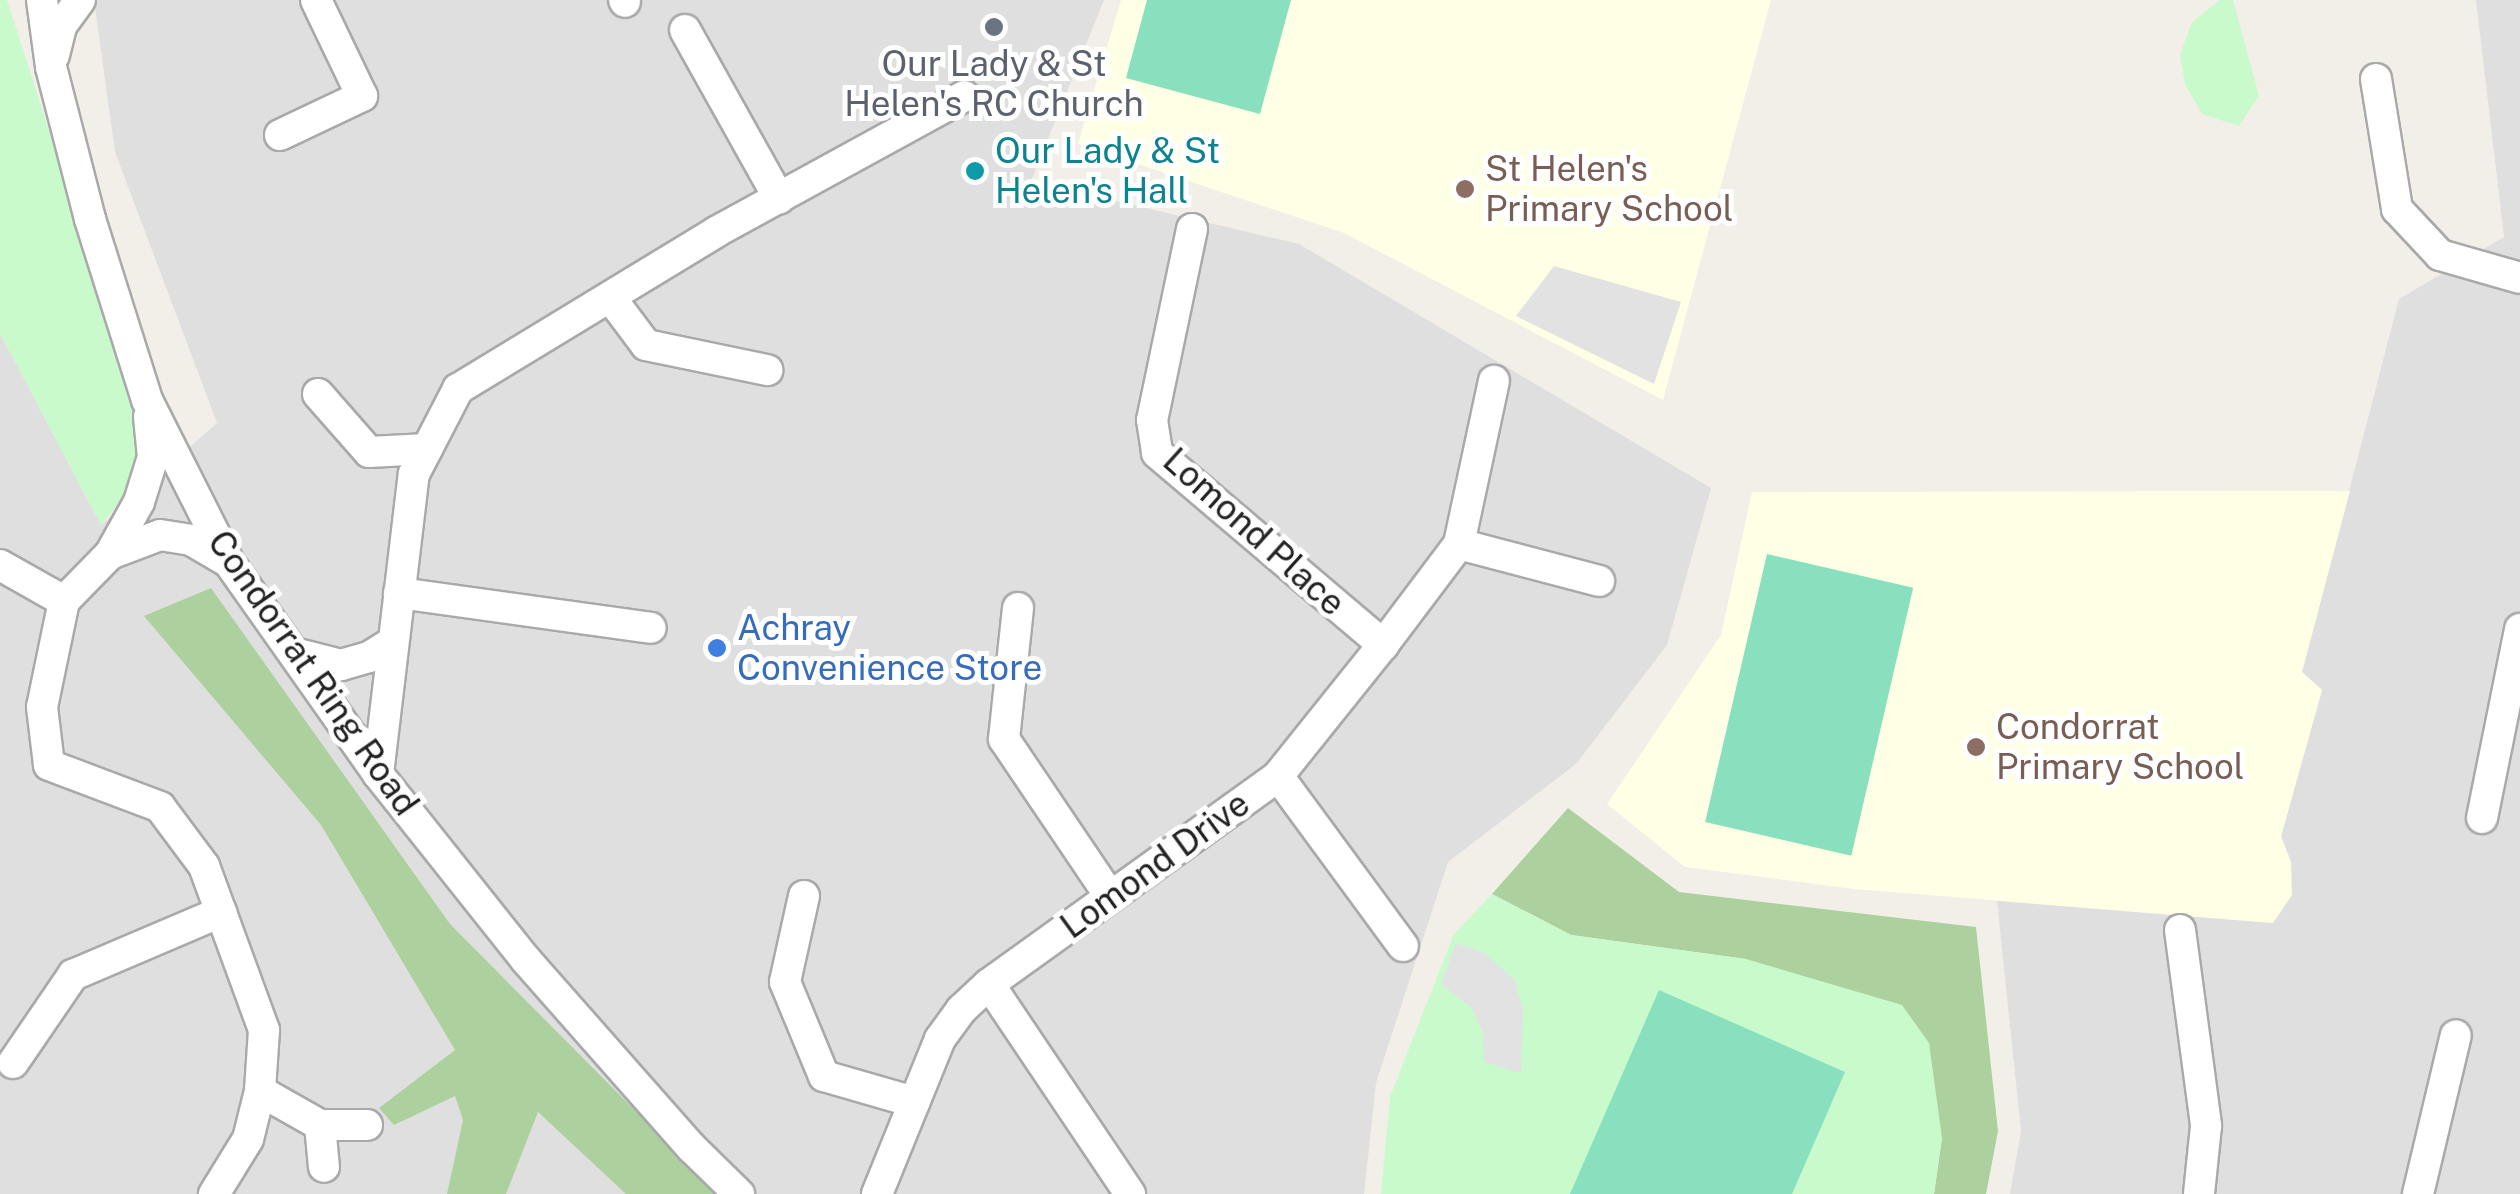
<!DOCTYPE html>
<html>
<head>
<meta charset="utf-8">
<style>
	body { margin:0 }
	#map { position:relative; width:2520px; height:1194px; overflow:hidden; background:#f2efe9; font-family:"Public Sans",sans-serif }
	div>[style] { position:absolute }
	.residential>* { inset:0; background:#e0dfdf }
	.education>* { inset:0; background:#ffffe5 }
	.forest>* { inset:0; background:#add19e }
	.park>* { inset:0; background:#c8facc }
	.pitch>* { inset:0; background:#88e0be; transform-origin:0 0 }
	.parking>* { inset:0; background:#e2e2e2 }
	.roads { filter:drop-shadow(2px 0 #a9a9a9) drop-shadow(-2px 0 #a9a9a9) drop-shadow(0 2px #a9a9a9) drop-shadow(0 -2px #a9a9a9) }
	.minor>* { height:30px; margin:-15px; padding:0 15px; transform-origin:15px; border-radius:15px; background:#fff }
	.dots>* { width:28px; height:28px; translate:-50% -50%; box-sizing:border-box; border:5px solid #fff; border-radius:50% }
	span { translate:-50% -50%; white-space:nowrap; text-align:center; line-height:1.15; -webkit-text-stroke:10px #fff; paint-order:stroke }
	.worship-label { font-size:35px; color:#5b616d }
	.culture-label { font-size:35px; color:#0d838f }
	.left { translate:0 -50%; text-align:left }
	.education-label { font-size:35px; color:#785e54 }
	.street-label { font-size:35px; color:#222 }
	.shop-label { font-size:35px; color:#366cbe }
</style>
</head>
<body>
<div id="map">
	<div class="residential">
		<div style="clip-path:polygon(94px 0,1104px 0,1031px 181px,1299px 244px,1711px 488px,1667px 645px,1576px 764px,1448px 862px,1376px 1083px,1364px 1194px,0 1194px,0 333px,101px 525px,217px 423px,115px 152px)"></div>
		<div style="clip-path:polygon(2476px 0,2520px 0,2520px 1194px,2010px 1194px,2021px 1131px,1997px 901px,2272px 923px,2291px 862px,2281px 837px,2322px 690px,2302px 672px,2399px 299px,2504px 237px)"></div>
	</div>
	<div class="education">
		<div style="clip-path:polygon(1121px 0,1771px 0,1663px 400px,1344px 233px,1078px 144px)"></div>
		<div style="clip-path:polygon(2350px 491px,2302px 672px,2322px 690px,2281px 836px,2291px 862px,2292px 895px,2273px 923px,1854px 889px,1685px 867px,1607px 804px,1721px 635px,1752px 492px)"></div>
	</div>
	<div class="forest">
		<div style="clip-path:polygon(211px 588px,450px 924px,718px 1194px,626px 1194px,538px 1112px,506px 1194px,447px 1194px,463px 1120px,455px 1096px,394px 1125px,379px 1108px,455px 1050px,321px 825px,144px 616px)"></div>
		<div style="clip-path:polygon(1568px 808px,1679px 892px,1976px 927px,1998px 1131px,1986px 1194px,1934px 1194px,1942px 1138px,1746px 959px,1571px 935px,1492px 894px)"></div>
	</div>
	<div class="park">
		<div style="clip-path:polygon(0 0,7px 0,154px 458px,101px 525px,0 333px)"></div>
		<div style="clip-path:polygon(2220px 0,2233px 0,2259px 96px,2239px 126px,2202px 114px,2185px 84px,2180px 55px,2192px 22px)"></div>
		<div style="clip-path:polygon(1492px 894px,1571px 935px,1746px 959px,1902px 1005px,1929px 1043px,1942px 1138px,1934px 1194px,1381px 1194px,1390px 1097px,1454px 934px)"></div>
	</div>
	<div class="pitch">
		<div style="clip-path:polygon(1147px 0,1291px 0,1260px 114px,1126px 78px)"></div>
		<div style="left:1767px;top:554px;width:150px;height:275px;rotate:13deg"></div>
		<div style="clip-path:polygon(1659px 990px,1845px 1072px,1792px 1194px,1570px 1194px)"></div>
	</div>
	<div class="parking">
		<div style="clip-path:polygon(1554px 266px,1681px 302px,1654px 384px,1516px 316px)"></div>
		<div style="clip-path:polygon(1456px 943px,1484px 953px,1515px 980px,1523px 1010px,1521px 1073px,1484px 1062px,1483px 1033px,1472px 1008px,1441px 984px)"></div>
	</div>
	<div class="roads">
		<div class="minor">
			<div style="left:42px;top:0;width:68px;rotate:82.3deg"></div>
			<div style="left:51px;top:67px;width:157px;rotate:75.6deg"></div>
			<div style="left:90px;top:219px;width:190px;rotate:72.5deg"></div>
			<div style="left:147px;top:400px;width:180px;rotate:63.3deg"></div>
			<div style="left:228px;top:561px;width:261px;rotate:54.8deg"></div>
			<div style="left:378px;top:774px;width:238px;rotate:51.5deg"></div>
			<div style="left:526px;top:960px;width:251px;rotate:48.6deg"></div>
			<div style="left:692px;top:1148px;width:66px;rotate:44.4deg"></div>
			<div style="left:624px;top:0;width:2px;rotate:63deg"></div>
			<div style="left:685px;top:30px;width:193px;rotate:60.8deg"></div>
			<div style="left:54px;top:55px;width:30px;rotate:-76deg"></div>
			<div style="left:61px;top:26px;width:32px;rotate:-54deg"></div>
			<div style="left:2376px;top:79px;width:132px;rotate:80.8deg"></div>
			<div style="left:2397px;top:209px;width:63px;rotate:46.9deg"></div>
			<div style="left:2440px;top:255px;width:83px;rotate:16deg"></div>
			<div style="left:280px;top:135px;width:91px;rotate:-25.4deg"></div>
			<div style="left:362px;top:96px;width:106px;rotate:-115.6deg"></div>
			<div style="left:1192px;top:229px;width:195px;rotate:101.8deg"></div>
			<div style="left:1152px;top:420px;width:33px;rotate:81deg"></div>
			<div style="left:1157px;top:453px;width:297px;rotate:40.3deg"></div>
			<div style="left:610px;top:297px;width:60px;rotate:53.1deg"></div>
			<div style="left:646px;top:345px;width:124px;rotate:11.7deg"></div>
			<div style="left:318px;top:394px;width:77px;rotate:48.7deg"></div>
			<div style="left:369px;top:452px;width:58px;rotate:-3deg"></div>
			<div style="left:149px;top:417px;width:40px;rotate:84.3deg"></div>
			<div style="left:153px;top:457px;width:47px;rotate:107.3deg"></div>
			<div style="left:139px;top:502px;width:60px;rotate:119.1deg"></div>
			<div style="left:110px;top:554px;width:66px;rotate:134.4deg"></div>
			<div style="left:64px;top:601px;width:108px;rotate:101.7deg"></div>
			<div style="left:42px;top:707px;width:58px;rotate:83.1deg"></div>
			<div style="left:49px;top:765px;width:119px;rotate:20.7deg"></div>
			<div style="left:160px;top:807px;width:74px;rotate:53.3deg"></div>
			<div style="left:204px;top:866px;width:175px;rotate:69.9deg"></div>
			<div style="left:264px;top:1030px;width:61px;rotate:93.8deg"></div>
			<div style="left:260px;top:1091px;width:49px;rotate:104deg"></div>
			<div style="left:248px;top:1139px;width:65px;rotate:121.7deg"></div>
			<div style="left:1459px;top:544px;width:145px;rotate:14.8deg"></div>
			<div style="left:110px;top:554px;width:53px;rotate:-20.8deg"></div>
			<div style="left:160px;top:535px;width:31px;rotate:9deg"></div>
			<div style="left:191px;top:540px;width:42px;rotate:30.3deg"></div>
			<div style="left:0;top:565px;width:73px;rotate:29.4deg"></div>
			<div style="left:399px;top:593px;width:254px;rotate:7.9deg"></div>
			<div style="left:1018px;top:608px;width:132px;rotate:96.1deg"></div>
			<div style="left:1004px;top:739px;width:189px;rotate:56deg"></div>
			<div style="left:294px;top:653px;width:49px;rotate:14.3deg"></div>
			<div style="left:341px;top:665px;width:29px;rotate:-16deg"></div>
			<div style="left:369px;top:657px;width:28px;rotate:-32deg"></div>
			<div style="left:378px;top:774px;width:302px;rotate:-83.2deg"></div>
			<div style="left:414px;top:474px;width:96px;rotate:-62.6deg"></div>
			<div style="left:458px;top:389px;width:302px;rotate:-31.3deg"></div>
			<div style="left:716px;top:232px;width:283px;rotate:-28.7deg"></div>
			<div style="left:1278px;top:776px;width:211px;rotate:53.7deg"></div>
			<div style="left:2482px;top:818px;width:193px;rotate:-78.6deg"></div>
			<div style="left:804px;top:896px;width:88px;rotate:102.5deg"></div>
			<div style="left:785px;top:982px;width:102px;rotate:67.5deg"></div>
			<div style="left:824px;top:1076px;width:94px;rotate:16.1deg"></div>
			<div style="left:2180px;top:930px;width:198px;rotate:82.4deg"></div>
			<div style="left:2206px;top:1126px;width:68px;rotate:95.9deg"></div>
			<div style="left:989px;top:984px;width:253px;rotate:56.1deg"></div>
			<div style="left:13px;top:1063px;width:107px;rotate:-55.7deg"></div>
			<div style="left:73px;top:975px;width:161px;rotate:-23.1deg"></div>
			<div style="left:260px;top:1091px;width:69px;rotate:29.5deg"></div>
			<div style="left:320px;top:1125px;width:47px"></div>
			<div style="left:320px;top:1125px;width:42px;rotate:84.6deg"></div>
			<div style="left:877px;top:1194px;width:167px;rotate:-67.9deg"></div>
			<div style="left:940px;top:1039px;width:36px;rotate:-54deg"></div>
			<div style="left:961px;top:1010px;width:38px;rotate:-43deg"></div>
			<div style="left:989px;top:984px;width:356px;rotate:-35.7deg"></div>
			<div style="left:1278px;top:776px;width:168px;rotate:-51.3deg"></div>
			<div style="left:1383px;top:645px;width:126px;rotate:-53deg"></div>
			<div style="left:1459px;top:544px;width:167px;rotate:-77.9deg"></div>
			<div style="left:2418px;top:1194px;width:163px;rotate:-76.6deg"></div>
		</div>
	</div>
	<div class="dots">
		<div style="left:994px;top:27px;background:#6b7280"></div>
		<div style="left:975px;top:171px;background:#0f9aa8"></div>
		<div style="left:1465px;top:189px;background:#8d6e63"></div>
		<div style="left:717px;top:648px;background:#3f7fe0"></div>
		<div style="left:1976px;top:747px;background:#8d6e63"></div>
	</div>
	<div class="worship-label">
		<span style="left:994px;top:84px">Our Lady &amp; St<br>Helen's RC Church</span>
	</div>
	<div class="culture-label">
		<span class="left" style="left:995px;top:171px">Our Lady &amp; St<br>Helen's Hall</span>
	</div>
	<div class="education-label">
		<span class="left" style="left:1485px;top:189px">St Helen's<br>Primary School</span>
		<span class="left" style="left:1996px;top:747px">Condorrat<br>Primary School</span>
	</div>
	<div class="street-label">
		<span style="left:1254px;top:532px;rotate:42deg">Lomond Place</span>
		<span style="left:313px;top:673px;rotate:55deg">Condorrat Ring Road</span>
		<span style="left:1155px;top:865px;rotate:-36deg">Lomond Drive</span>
	</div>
	<div class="shop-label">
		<span class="left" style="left:737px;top:648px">Achray<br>Convenience Store</span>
	</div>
</div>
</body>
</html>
